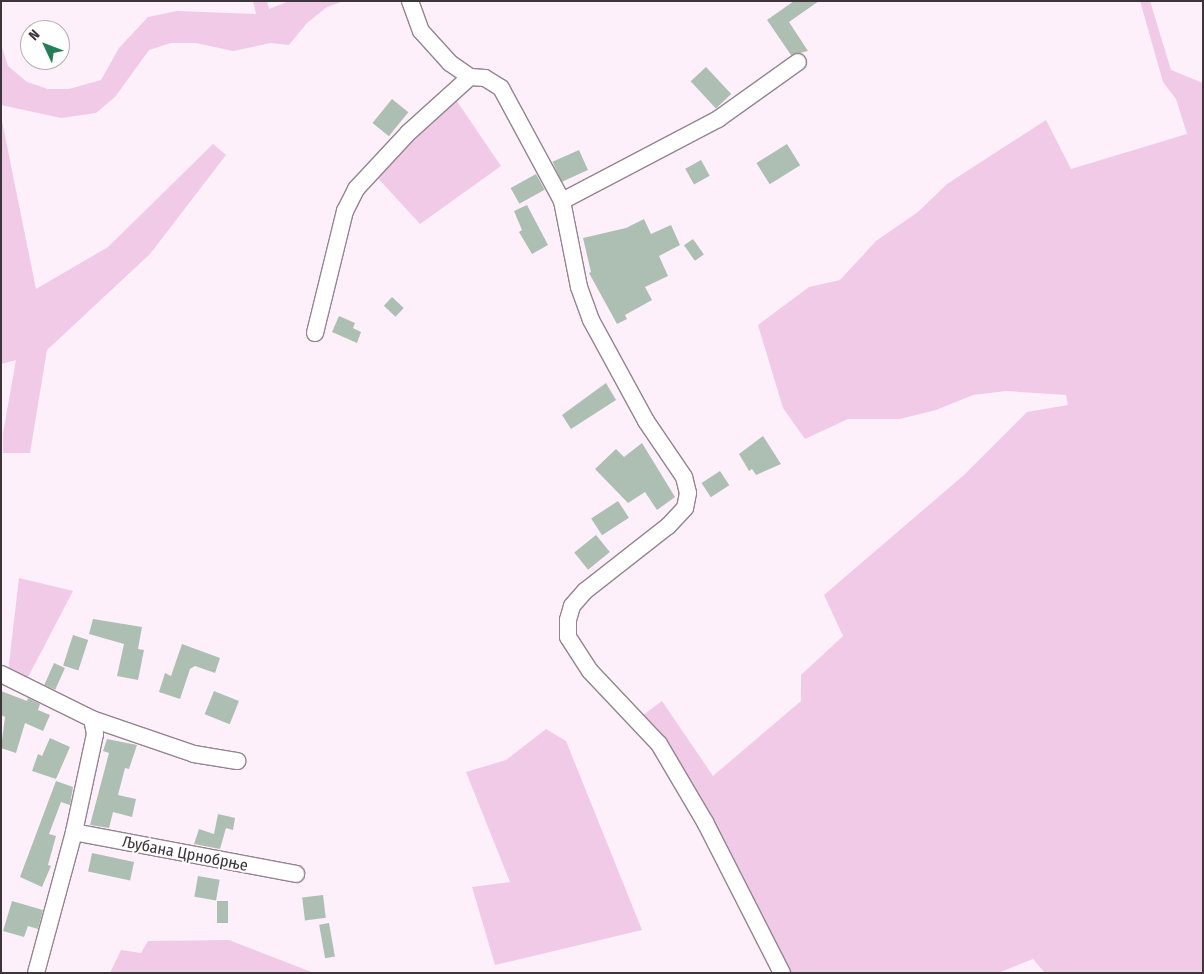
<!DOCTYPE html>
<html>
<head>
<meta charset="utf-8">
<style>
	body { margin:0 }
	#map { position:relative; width:1204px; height:974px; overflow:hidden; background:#fef0fa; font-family:"Fira Sans Condensed",sans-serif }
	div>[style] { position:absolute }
	.green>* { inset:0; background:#f1cae7 }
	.building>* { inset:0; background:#adbeb3; transform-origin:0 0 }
	.roads { filter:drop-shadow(1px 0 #948490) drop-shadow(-1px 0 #948490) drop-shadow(0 1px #948490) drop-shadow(0 -1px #948490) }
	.street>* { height:16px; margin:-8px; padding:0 8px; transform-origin:8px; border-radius:8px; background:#fff }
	span { translate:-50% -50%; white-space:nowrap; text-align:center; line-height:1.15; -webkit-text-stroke:4px #fff; paint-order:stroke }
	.street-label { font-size:16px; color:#3c353a }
	.frame { position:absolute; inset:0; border:2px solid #3c353a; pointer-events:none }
	.north { position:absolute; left:20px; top:20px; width:50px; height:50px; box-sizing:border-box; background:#fff; border:1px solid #b1aeb0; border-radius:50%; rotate:313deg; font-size:14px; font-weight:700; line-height:20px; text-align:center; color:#3c353a }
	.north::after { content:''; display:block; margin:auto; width:18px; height:22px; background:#267f54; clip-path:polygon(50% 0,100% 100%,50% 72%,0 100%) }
</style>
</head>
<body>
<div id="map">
	<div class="green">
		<div style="clip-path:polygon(253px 1px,267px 1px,269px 9px,289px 1px,344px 1px,327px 7px,307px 23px,289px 45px,271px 43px,233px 51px,196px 43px,171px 43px,149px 50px,115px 97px,96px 113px,61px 118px,1px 105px,1px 44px,8px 66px,27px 82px,48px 89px,69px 89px,101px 80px,119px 48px,148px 17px,177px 11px,256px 14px)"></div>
		<div style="clip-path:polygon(1140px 1px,1150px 1px,1171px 70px,1203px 83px,1203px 973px,1045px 973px,1033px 959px,998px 973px,791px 973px,684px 770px,643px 715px,662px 701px,713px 776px,801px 701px,801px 675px,843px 636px,824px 595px,964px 475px,1027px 412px,1068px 405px,1066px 395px,1006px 391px,973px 395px,936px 410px,900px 419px,848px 419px,805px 439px,783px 408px,758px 325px,809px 287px,840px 280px,876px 241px,918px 212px,947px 184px,1046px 120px,1071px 169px,1187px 134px,1176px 99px,1163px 82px)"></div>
		<div style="clip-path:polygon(454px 97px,501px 166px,420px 224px,375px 175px)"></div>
		<div style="clip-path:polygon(1px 116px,36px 289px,108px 247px,213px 144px,226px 155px,150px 254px,47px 350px,30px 453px,3px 453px,3px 433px,16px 360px,1px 364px)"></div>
		<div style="clip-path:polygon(19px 578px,73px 591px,26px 681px,8px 672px)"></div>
		<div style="clip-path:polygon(546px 729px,566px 741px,642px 930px,495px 965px,472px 887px,510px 882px,466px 772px,506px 760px)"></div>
		<div style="clip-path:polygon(229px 940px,314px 973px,110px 973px,121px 950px,141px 953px,148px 941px)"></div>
	</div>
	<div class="building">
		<div style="clip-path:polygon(794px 1px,819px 1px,789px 22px,808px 51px,791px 55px,767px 20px)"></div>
		<div style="left:706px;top:67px;width:37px;height:21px;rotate:47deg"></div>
		<div style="left:392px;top:99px;width:21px;height:31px;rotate:39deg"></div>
		<div style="left:787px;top:144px;width:25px;height:36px;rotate:58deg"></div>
		<div style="left:579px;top:150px;width:22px;height:29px;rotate:66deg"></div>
		<div style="left:701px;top:160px;width:18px;height:18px;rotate:61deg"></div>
		<div style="left:536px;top:174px;width:18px;height:29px;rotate:61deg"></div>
		<div style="clip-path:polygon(527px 205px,548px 245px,532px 254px,519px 232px,522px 230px,514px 211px)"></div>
		<div style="clip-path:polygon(644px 219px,651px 234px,671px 225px,680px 245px,659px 256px,668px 276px,645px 287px,652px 300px,625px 315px,627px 319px,617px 324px,589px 273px,591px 272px,583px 238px,626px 228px)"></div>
		<div style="left:693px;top:239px;width:19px;height:11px;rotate:55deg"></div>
		<div style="left:392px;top:297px;width:16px;height:12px;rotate:43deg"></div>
		<div style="clip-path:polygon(339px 316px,355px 323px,353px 328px,361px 332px,357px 343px,332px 332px)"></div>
		<div style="clip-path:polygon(606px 383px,616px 400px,571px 429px,562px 415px)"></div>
		<div style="clip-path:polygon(763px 436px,781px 464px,756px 475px,752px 469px,749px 471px,739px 454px)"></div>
		<div style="clip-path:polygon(642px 443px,675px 497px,657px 510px,645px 492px,628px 503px,595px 469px,616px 449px,624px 457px)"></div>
		<div style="left:720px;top:471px;width:17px;height:22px;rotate:57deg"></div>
		<div style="left:618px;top:501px;width:20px;height:32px;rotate:57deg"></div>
		<div style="left:596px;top:535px;width:22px;height:28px;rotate:51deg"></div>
		<div style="clip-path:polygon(93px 619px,142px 627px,138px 649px,144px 650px,138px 680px,117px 676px,124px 644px,89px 634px)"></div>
		<div style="left:73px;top:635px;width:16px;height:32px;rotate:18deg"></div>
		<div style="clip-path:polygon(182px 644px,220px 658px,215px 673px,195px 666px,190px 669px,180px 699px,159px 692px,165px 673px,171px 676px)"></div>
		<div style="left:54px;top:663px;width:12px;height:24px;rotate:24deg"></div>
		<div style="clip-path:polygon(1px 691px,27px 701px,28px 698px,40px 704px,38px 710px,50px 715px,43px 731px,25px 723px,16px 753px,1px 748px,5px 717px,1px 715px)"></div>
		<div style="left:214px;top:691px;width:27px;height:25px;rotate:22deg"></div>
		<div style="clip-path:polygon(50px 738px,70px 747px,56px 779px,32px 771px,38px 754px,42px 756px)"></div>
		<div style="clip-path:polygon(107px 739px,137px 745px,129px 769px,125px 768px,118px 795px,136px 799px,132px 817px,113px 812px,109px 828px,90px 825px,109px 753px,103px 751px)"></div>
		<div style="clip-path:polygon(56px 781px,73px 787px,70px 805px,61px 802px,49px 834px,56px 836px,48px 865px,51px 866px,42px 887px,20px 877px)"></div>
		<div style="clip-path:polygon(218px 814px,235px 818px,233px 830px,226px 828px,220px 849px,194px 844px,199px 829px,214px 834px)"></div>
		<div style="left:92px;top:853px;width:43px;height:19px;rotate:12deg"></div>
		<div style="left:198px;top:876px;width:22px;height:21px;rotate:10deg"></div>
		<div style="left:323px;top:895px;width:23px;height:21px;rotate:83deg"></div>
		<div style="clip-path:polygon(12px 901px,43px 910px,38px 929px,28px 926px,24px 937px,3px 931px)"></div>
		<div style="left:217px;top:901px;width:11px;height:22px"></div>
		<div style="left:329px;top:923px;width:34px;height:10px;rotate:80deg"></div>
	</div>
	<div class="roads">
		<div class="street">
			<div style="left:410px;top:1px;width:32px;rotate:70deg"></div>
			<div style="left:421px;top:31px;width:43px;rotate:47.8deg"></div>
			<div style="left:450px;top:63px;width:24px;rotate:35deg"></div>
			<div style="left:562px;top:201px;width:176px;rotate:-27.7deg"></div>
			<div style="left:718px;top:119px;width:98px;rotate:-35.5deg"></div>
			<div style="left:315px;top:333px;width:126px;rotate:-76.2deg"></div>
			<div style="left:345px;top:211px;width:25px;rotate:-63deg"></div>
			<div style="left:356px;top:189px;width:76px;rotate:-47.1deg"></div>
			<div style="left:408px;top:133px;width:84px;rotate:-42.1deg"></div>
			<div style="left:470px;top:77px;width:15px;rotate:4deg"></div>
			<div style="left:485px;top:78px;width:19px;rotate:32deg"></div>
			<div style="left:501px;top:88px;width:128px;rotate:61.6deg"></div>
			<div style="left:562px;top:201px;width:88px;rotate:78.8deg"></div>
			<div style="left:579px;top:287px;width:35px;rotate:70deg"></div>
			<div style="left:591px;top:320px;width:115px;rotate:61.4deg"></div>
			<div style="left:646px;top:421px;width:68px;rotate:55.8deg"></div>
			<div style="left:684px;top:477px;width:16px;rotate:76deg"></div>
			<div style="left:688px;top:493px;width:15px;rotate:101deg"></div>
			<div style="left:685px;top:508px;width:25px;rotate:133deg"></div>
			<div style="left:668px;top:526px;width:105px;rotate:141.9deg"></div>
			<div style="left:585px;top:591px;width:20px;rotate:131deg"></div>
			<div style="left:572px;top:606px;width:15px;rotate:106deg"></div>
			<div style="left:568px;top:620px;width:17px;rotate:90deg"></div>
			<div style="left:568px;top:637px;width:40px;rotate:57.1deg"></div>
			<div style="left:590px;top:671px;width:100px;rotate:46.6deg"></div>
			<div style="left:659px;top:744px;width:91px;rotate:59.5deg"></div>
			<div style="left:705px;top:822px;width:169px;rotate:63deg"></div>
			<div style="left:1px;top:674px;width:102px;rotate:26.3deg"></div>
			<div style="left:92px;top:719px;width:108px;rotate:18.9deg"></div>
			<div style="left:194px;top:754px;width:44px;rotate:9.2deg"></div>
			<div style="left:74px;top:832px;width:226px;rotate:10.7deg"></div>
			<div style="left:36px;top:973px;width:146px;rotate:-74.9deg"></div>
			<div style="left:74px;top:832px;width:100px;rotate:-77.9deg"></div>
			<div style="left:95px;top:734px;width:15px;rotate:-101deg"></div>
		</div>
	</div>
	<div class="street-label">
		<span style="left:185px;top:854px;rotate:11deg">Љубана Црнобрње</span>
	</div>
	<div class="frame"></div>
	<div class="north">N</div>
</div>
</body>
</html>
